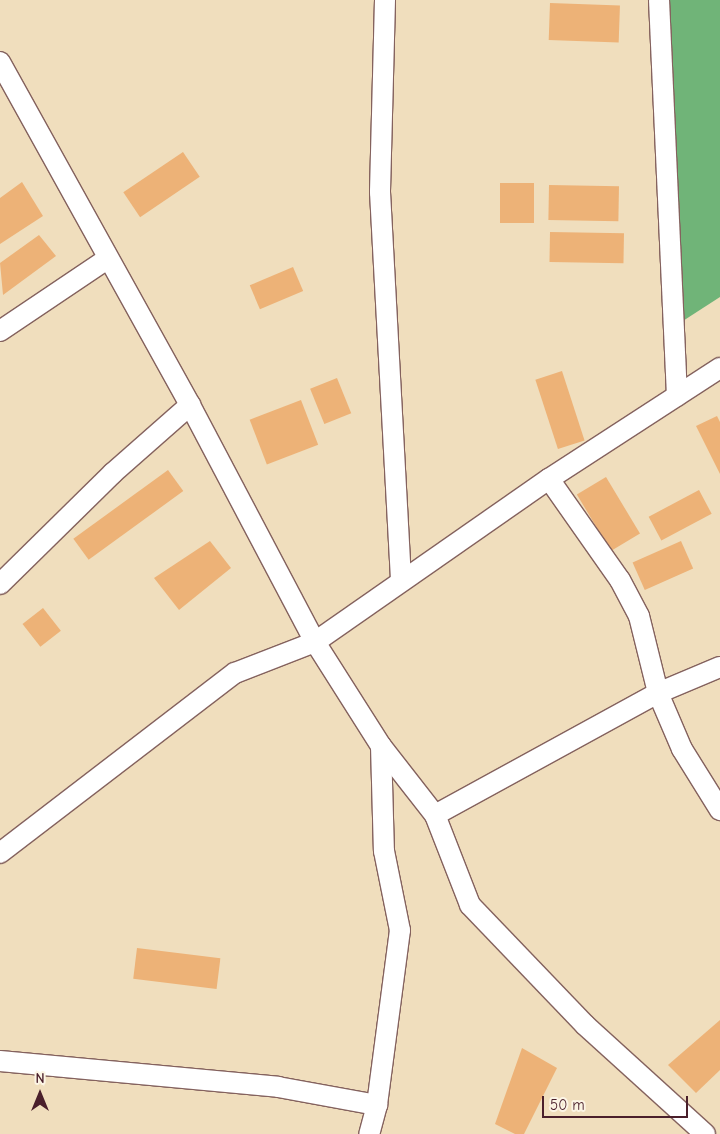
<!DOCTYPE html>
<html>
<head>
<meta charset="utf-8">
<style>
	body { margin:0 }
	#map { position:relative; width:720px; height:1134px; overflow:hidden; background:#f0debd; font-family:"Comic Neue",sans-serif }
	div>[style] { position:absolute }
	.forest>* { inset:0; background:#70b478 }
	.building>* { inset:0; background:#edb277; transform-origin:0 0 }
	.roads { filter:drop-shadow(1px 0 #84625e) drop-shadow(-1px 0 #84625e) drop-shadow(0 1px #84625e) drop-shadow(0 -1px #84625e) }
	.minor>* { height:20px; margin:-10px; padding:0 10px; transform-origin:10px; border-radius:10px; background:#fff }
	span { translate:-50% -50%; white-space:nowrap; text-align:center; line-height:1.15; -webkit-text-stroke:5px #fcf5e5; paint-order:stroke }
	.north { position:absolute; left:15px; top:1069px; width:50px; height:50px; -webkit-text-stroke:4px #fcf5e5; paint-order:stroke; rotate:0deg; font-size:14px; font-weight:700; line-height:20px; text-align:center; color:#4a1f2b }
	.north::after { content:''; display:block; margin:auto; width:18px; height:22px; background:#4a1f2b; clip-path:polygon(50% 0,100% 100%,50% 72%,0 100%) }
	.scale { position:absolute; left:542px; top:1096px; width:146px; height:22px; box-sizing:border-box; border:2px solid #4a1f2b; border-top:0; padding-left:6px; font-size:15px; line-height:18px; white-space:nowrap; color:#4a1f2b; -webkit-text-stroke:4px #fcf5e5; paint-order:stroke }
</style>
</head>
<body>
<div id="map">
	<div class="forest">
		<div style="clip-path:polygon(653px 0,720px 0,720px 297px,672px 328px)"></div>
	</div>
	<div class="building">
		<div style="left:550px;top:3px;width:70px;height:37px;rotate:2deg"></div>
		<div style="left:183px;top:152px;width:30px;height:72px;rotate:56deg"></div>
		<div style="clip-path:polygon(22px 182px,43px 216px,0 244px,0 198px)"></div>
		<div style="left:500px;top:183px;width:34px;height:40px"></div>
		<div style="left:549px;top:185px;width:70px;height:35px;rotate:1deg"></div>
		<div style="left:550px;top:232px;width:74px;height:30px;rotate:1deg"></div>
		<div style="clip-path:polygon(39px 235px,56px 256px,3px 295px,0 263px)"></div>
		<div style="left:293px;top:267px;width:26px;height:47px;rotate:67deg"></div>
		<div style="left:562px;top:371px;width:73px;height:28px;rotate:72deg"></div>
		<div style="left:337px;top:378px;width:38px;height:29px;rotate:68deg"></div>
		<div style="left:301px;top:400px;width:48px;height:55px;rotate:69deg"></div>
		<div style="clip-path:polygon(717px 416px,720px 422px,720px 474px,696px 426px)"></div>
		<div style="left:168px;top:470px;width:26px;height:117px;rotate:54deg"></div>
		<div style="left:606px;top:477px;width:66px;height:34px;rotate:59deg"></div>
		<div style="left:699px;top:490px;width:27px;height:57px;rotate:62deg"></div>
		<div style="clip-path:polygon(210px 541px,231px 568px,179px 610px,154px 578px)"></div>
		<div style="left:681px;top:541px;width:30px;height:53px;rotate:66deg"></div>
		<div style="left:43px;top:608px;width:29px;height:26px;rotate:52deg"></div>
		<div style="left:137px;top:948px;width:84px;height:31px;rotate:7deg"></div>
		<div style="clip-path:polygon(720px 1020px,720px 1070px,696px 1093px,668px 1065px)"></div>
		<div style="clip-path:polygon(522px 1048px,557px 1068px,524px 1134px,515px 1134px,495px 1124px)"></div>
	</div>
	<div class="roads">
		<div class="minor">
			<div style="left:385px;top:0;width:192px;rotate:91.5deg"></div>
			<div style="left:380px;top:192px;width:390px;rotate:86.9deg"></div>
			<div style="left:659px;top:0;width:396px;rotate:87.4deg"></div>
			<div style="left:0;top:62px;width:392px;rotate:61deg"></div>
			<div style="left:190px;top:405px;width:268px;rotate:62.2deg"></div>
			<div style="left:315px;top:642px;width:123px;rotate:57.6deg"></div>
			<div style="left:381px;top:746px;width:105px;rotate:88.4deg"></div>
			<div style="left:384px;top:851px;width:81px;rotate:78.6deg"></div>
			<div style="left:400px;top:930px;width:177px;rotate:97.5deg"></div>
			<div style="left:377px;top:1105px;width:30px;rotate:105deg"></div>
			<div style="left:0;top:331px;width:129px;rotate:-33.9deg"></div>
			<div style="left:549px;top:479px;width:123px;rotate:54.9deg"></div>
			<div style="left:620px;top:580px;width:41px;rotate:62.2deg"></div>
			<div style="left:639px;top:616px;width:79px;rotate:76.1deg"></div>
			<div style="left:658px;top:693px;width:61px;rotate:66.8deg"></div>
			<div style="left:682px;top:749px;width:72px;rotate:58.1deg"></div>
			<div style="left:0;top:584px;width:158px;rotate:-44.5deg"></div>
			<div style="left:113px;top:473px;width:103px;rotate:-41.4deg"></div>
			<div style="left:381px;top:746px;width:88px;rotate:52deg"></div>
			<div style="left:435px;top:815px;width:97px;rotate:68.7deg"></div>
			<div style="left:470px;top:905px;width:166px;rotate:46.2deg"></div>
			<div style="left:585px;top:1025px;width:162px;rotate:42.2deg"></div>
			<div style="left:435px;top:815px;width:254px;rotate:-28.7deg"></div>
			<div style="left:658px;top:693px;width:67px;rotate:-22.8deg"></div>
			<div style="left:0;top:853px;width:296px;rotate:-37.5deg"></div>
			<div style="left:235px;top:673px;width:86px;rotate:-21.2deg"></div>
			<div style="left:315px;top:642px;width:285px;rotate:-34.9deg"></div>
			<div style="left:549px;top:479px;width:204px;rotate:-33deg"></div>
			<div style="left:0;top:1061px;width:279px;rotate:5.3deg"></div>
			<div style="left:278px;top:1087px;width:101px;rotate:10.3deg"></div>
		</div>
	</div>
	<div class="north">N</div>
	<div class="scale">50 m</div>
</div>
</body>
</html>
